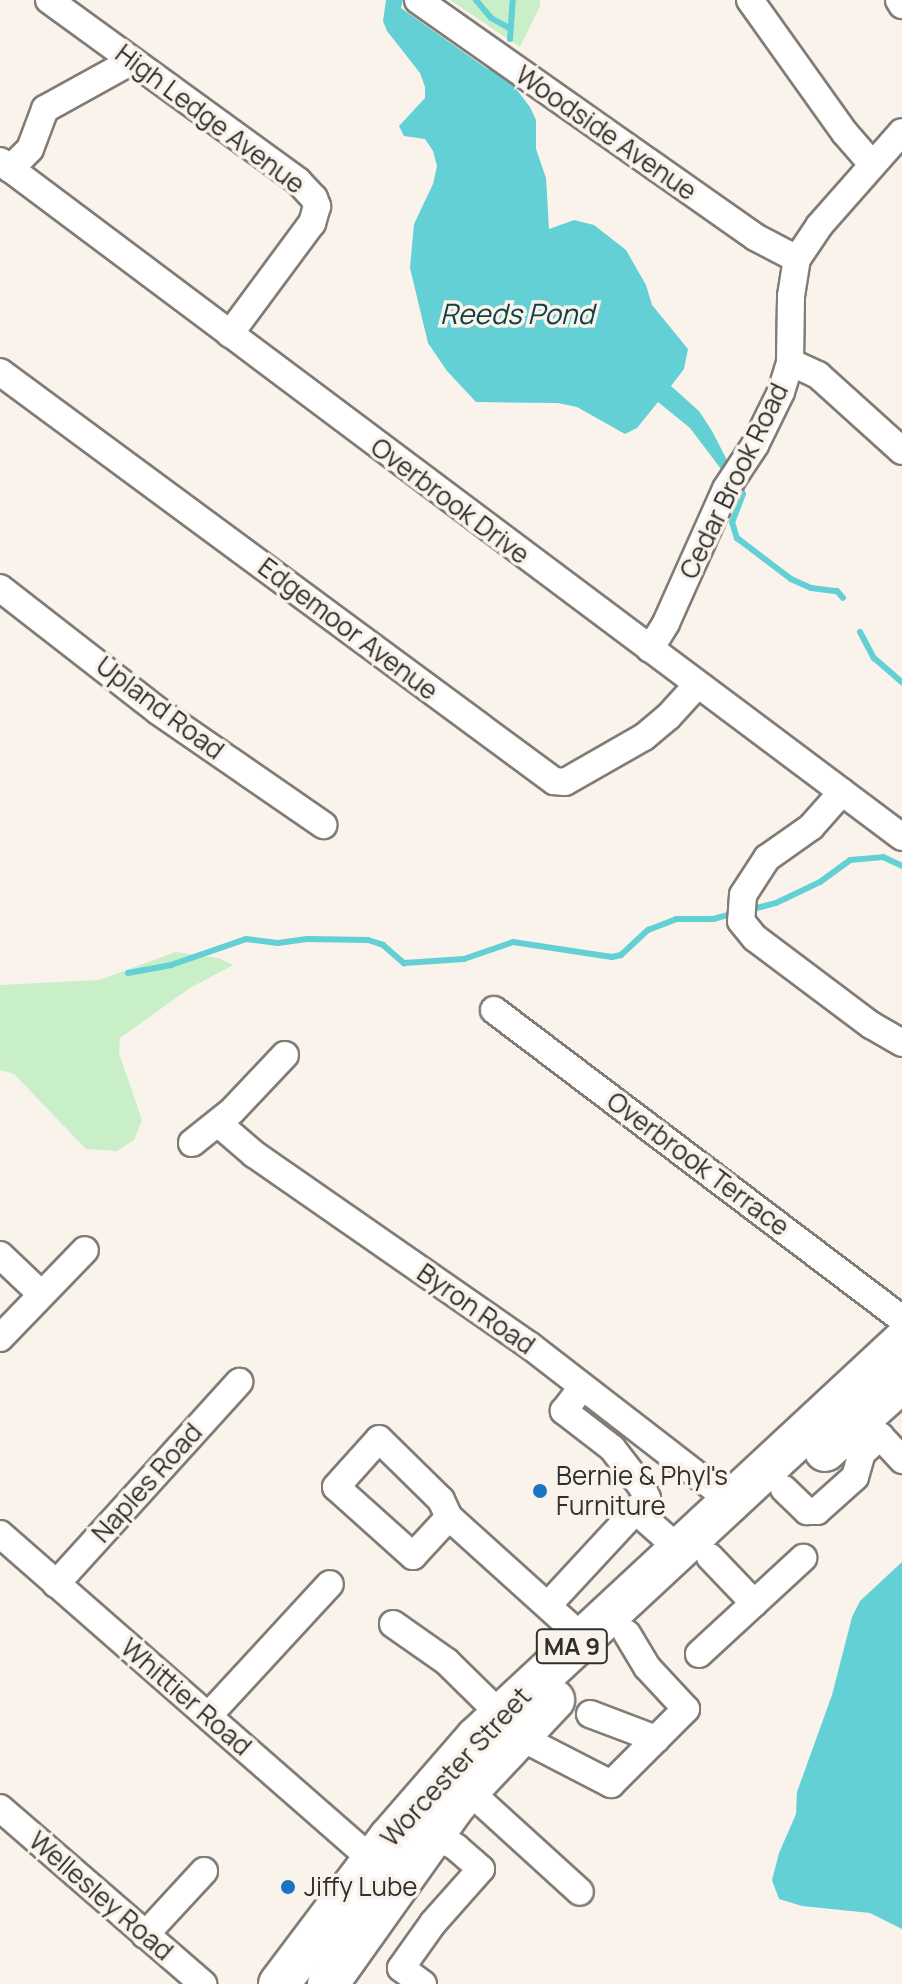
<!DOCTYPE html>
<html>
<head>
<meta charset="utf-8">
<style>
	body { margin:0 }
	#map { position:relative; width:902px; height:1984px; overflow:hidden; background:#f9f3ec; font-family:Manrope,sans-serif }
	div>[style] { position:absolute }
	.green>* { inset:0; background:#c9efc8 }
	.water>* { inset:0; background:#62d0d5 }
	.stream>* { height:6px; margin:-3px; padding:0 3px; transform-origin:3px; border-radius:3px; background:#62d0d5 }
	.roads { filter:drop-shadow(2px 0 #827c76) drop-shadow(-2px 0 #827c76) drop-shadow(0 2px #827c76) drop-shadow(0 -2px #827c76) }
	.minor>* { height:26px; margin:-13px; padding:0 13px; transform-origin:13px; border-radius:13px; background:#fff }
	.highway>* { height:40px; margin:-20px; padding:0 20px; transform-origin:20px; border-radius:20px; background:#fff }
	.dots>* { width:22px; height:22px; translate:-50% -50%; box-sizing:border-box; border:4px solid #f9f3ec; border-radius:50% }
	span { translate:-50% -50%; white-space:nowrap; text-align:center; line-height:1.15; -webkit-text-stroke:7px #f9f3ec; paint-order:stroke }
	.shield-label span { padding:2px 6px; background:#f9f3ec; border:2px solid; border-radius:6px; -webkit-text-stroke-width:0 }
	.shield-label { font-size:24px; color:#312f2d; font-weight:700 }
	.street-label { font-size:26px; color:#312f2d }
	.poi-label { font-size:26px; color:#312f2d }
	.left { translate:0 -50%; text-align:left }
	.water-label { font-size:28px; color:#0e4244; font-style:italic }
</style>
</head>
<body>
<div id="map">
	<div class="green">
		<div style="clip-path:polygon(450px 0,540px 0,540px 6px,520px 47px)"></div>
		<div style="clip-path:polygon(176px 952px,218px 958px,233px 965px,190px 988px,120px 1038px,119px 1053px,142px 1120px,134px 1140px,117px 1151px,86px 1149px,14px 1074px,0 1070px,0 985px,99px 980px)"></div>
	</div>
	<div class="water">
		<div style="clip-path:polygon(386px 0,403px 0,401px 8px,486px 68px,506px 76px,530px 107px,536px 120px,536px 149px,546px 178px,549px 229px,574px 220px,594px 225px,626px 250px,646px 285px,652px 305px,688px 349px,684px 369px,671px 386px,699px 411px,712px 431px,730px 466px,724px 473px,690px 428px,658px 402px,637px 428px,625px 434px,577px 407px,558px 403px,476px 402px,447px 371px,428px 343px,410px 268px,414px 224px,433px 184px,437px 166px,433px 151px,425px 139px,404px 136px,399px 126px,425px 98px,425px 87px,420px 73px,387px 31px,383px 21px)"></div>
		<div style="clip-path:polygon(902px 1562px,902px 1929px,870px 1913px,802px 1906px,779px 1899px,772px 1880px,779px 1853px,796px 1814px,797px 1792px,832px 1695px,852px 1617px,860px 1601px)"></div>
	</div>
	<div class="stream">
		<div style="left:476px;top:0;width:23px;rotate:50deg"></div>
		<div style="left:491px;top:18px;width:21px;rotate:29deg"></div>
		<div style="left:510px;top:39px;width:39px;rotate:-86deg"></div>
		<div style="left:740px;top:485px;width:9px;rotate:72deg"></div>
		<div style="left:743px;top:494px;width:30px;rotate:111deg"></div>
		<div style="left:732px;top:522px;width:17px;rotate:73deg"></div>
		<div style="left:737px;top:538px;width:68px;rotate:37.2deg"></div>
		<div style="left:791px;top:579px;width:22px;rotate:24deg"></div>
		<div style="left:811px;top:588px;width:26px;rotate:7deg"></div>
		<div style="left:837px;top:591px;width:9px;rotate:49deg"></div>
		<div style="left:860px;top:632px;width:30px;rotate:62deg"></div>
		<div style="left:874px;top:658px;width:37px;rotate:41deg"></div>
		<div style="left:753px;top:909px;width:24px;rotate:-15deg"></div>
		<div style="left:776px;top:903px;width:49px;rotate:-25.5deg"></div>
		<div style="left:820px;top:882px;width:37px;rotate:-36deg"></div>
		<div style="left:850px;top:860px;width:33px;rotate:-5deg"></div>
		<div style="left:883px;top:857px;width:21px;rotate:25deg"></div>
		<div style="left:128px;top:973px;width:44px;rotate:-10.5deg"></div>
		<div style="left:171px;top:965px;width:79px;rotate:-19.1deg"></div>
		<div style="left:246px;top:939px;width:32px;rotate:7deg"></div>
		<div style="left:278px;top:943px;width:29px;rotate:-8deg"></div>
		<div style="left:307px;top:939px;width:61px;rotate:0.9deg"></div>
		<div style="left:368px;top:940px;width:16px;rotate:18deg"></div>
		<div style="left:383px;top:945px;width:28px;rotate:41deg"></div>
		<div style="left:404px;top:963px;width:60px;rotate:-3.8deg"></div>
		<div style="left:464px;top:959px;width:52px;rotate:-19.1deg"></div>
		<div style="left:513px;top:942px;width:100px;rotate:8.6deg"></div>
		<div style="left:612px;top:957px;width:9px;rotate:-13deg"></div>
		<div style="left:621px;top:955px;width:37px;rotate:-43deg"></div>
		<div style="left:648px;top:930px;width:30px;rotate:-21deg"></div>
		<div style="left:676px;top:919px;width:37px"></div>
		<div style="left:713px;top:919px;width:16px;rotate:-15deg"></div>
	</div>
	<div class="roads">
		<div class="minor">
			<div style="left:49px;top:0;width:308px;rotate:36deg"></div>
			<div style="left:298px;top:181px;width:23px;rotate:47deg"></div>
			<div style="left:314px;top:198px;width:9px;rotate:69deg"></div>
			<div style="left:317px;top:206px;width:18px;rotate:106deg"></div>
			<div style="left:312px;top:223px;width:138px;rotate:126.5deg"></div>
			<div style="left:418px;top:0;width:412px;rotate:35.1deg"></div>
			<div style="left:755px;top:237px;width:47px;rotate:27.6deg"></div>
			<div style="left:750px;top:0;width:163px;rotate:54.5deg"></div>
			<div style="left:845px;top:133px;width:40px;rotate:49deg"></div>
			<div style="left:899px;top:0;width:6px;rotate:59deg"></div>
			<div style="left:0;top:161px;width:1127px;rotate:36.85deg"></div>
			<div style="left:10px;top:169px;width:28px;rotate:-45deg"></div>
			<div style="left:30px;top:149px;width:43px;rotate:-69.4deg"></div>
			<div style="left:45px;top:109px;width:99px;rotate:-28.9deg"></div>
			<div style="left:790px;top:362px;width:31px;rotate:25deg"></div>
			<div style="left:818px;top:375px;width:113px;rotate:42.1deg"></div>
			<div style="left:0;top:372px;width:689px;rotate:36.44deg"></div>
			<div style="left:554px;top:781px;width:11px;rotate:5deg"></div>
			<div style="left:565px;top:782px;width:91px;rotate:-29.7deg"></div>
			<div style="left:644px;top:737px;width:31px;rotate:-40deg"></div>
			<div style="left:668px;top:717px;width:43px;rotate:-47.8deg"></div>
			<div style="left:0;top:588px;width:200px;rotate:37.9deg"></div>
			<div style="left:158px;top:711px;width:201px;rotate:34.6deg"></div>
			<div style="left:650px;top:649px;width:31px;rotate:-58deg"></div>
			<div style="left:666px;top:623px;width:147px;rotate:-65.9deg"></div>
			<div style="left:726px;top:489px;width:53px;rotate:-56.6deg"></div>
			<div style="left:755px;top:445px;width:59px;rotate:-63.9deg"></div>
			<div style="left:781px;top:392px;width:31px;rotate:-73deg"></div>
			<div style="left:790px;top:362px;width:66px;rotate:-89.1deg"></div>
			<div style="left:791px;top:296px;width:37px;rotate:-81deg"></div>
			<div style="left:797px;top:259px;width:40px;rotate:-56deg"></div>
			<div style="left:819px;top:226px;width:125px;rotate:-48.6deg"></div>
			<div style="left:842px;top:792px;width:47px;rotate:131.5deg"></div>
			<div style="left:811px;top:827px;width:54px;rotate:144.8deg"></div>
			<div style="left:767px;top:858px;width:44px;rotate:123deg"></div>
			<div style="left:743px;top:895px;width:26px;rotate:94deg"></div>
			<div style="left:741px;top:921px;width:22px;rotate:51deg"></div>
			<div style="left:755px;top:938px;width:145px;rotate:36.9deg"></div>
			<div style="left:871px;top:1025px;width:36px;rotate:30deg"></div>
			<div style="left:494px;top:1010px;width:512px;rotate:37.14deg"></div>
			<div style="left:218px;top:1123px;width:48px;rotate:40.7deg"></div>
			<div style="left:254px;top:1154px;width:335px;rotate:34.8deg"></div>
			<div style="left:529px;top:1345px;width:255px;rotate:37.7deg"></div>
			<div style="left:192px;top:1143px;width:51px;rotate:-38.7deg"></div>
			<div style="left:232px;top:1111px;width:77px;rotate:-46.6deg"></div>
			<div style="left:0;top:1255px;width:55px;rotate:43.5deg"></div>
			<div style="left:0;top:1338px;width:122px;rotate:-46deg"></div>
			<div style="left:784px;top:1489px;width:32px;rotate:44deg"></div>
			<div style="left:807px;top:1511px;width:10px"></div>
			<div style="left:817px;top:1511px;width:51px;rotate:-41.8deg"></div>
			<div style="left:855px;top:1477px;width:25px;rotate:-74deg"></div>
			<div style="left:862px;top:1453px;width:25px;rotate:-43deg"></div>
			<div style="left:880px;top:1436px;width:33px;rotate:47deg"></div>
			<div style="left:636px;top:1511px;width:57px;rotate:41.5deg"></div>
			<div style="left:449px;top:1517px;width:53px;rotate:132.7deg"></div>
			<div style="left:413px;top:1556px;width:103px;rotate:-138.1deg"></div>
			<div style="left:336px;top:1487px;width:64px;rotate:-48.1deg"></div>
			<div style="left:379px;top:1439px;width:87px;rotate:44.5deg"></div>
			<div style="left:441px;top:1500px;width:19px;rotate:65deg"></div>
			<div style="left:449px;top:1517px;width:179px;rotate:42.1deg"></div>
			<div style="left:0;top:1534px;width:495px;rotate:41.2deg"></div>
			<div style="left:710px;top:1557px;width:64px;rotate:46.3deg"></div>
			<div style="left:56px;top:1584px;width:273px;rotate:-47.8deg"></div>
			<div style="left:549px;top:1604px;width:144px;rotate:-47.2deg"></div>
			<div style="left:647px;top:1498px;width:12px;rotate:-114deg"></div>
			<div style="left:642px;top:1487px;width:49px;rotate:-127.6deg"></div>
			<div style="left:612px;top:1448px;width:61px;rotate:-142.4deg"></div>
			<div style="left:564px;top:1411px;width:30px;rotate:-53deg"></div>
			<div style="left:393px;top:1624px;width:66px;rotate:35.1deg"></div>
			<div style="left:447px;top:1662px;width:74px;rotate:44.5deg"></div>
			<div style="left:699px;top:1654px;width:142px;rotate:-42.7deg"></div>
			<div style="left:590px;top:1714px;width:71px;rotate:20.7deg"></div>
			<div style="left:209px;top:1715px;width:178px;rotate:-47.3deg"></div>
			<div style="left:518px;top:1736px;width:105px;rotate:27.3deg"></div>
			<div style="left:611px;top:1784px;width:106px;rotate:-45deg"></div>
			<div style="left:686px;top:1709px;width:57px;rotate:-132.9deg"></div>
			<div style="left:647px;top:1667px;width:39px;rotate:-121deg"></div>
			<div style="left:468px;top:1790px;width:151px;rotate:42.3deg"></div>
			<div style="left:0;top:1808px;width:269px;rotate:40.9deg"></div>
			<div style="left:145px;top:1935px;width:87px;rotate:-47.3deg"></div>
			<div style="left:423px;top:1984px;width:27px;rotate:-144deg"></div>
			<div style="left:401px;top:1968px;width:55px;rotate:-54.6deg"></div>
			<div style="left:433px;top:1923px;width:72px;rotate:-48.4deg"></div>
			<div style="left:481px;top:1869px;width:33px;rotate:-139deg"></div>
			<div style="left:456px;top:1847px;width:27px;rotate:-153deg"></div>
		</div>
		<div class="highway">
			<div style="left:825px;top:1451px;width:103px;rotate:-41.9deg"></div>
			<div style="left:279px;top:1984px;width:183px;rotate:-53deg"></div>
			<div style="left:389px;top:1838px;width:133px;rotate:-49deg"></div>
			<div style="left:476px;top:1738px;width:582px;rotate:-42.91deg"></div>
			<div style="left:328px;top:1984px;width:221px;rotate:-54.6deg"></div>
			<div style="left:456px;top:1804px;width:143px;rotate:-46.7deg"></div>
		</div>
	</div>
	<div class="dots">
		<div style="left:540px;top:1491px;background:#1775c1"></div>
		<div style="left:288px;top:1887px;background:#1775c1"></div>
	</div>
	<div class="shield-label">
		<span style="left:572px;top:1646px">MA 9</span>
	</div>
	<div class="street-label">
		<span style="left:210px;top:119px;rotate:37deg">High Ledge Avenue</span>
		<span style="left:606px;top:133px;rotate:35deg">Woodside Avenue</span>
		<span style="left:734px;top:481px;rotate:-64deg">Cedar Brook Road</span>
		<span style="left:450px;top:501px;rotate:37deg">Overbrook Drive</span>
		<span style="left:348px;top:629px;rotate:37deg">Edgemoor Avenue</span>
		<span style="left:160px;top:708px;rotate:37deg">Upland Road</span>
		<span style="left:698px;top:1164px;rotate:37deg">Overbrook Terrace</span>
		<span style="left:476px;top:1309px;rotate:35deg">Byron Road</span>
		<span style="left:147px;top:1483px;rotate:-48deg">Naples Road</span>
		<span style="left:186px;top:1697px;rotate:41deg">Whittier Road</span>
		<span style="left:456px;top:1767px;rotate:-47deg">Worcester Street</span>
		<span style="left:101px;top:1896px;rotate:41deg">Wellesley Road</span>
	</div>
	<div class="poi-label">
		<span class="left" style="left:556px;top:1491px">Bernie &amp; Phyl's<br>Furniture</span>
		<span class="left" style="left:304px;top:1887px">Jiffy Lube</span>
	</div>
	<div class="water-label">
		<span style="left:517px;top:313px">Reeds Pond</span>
	</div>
</div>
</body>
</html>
